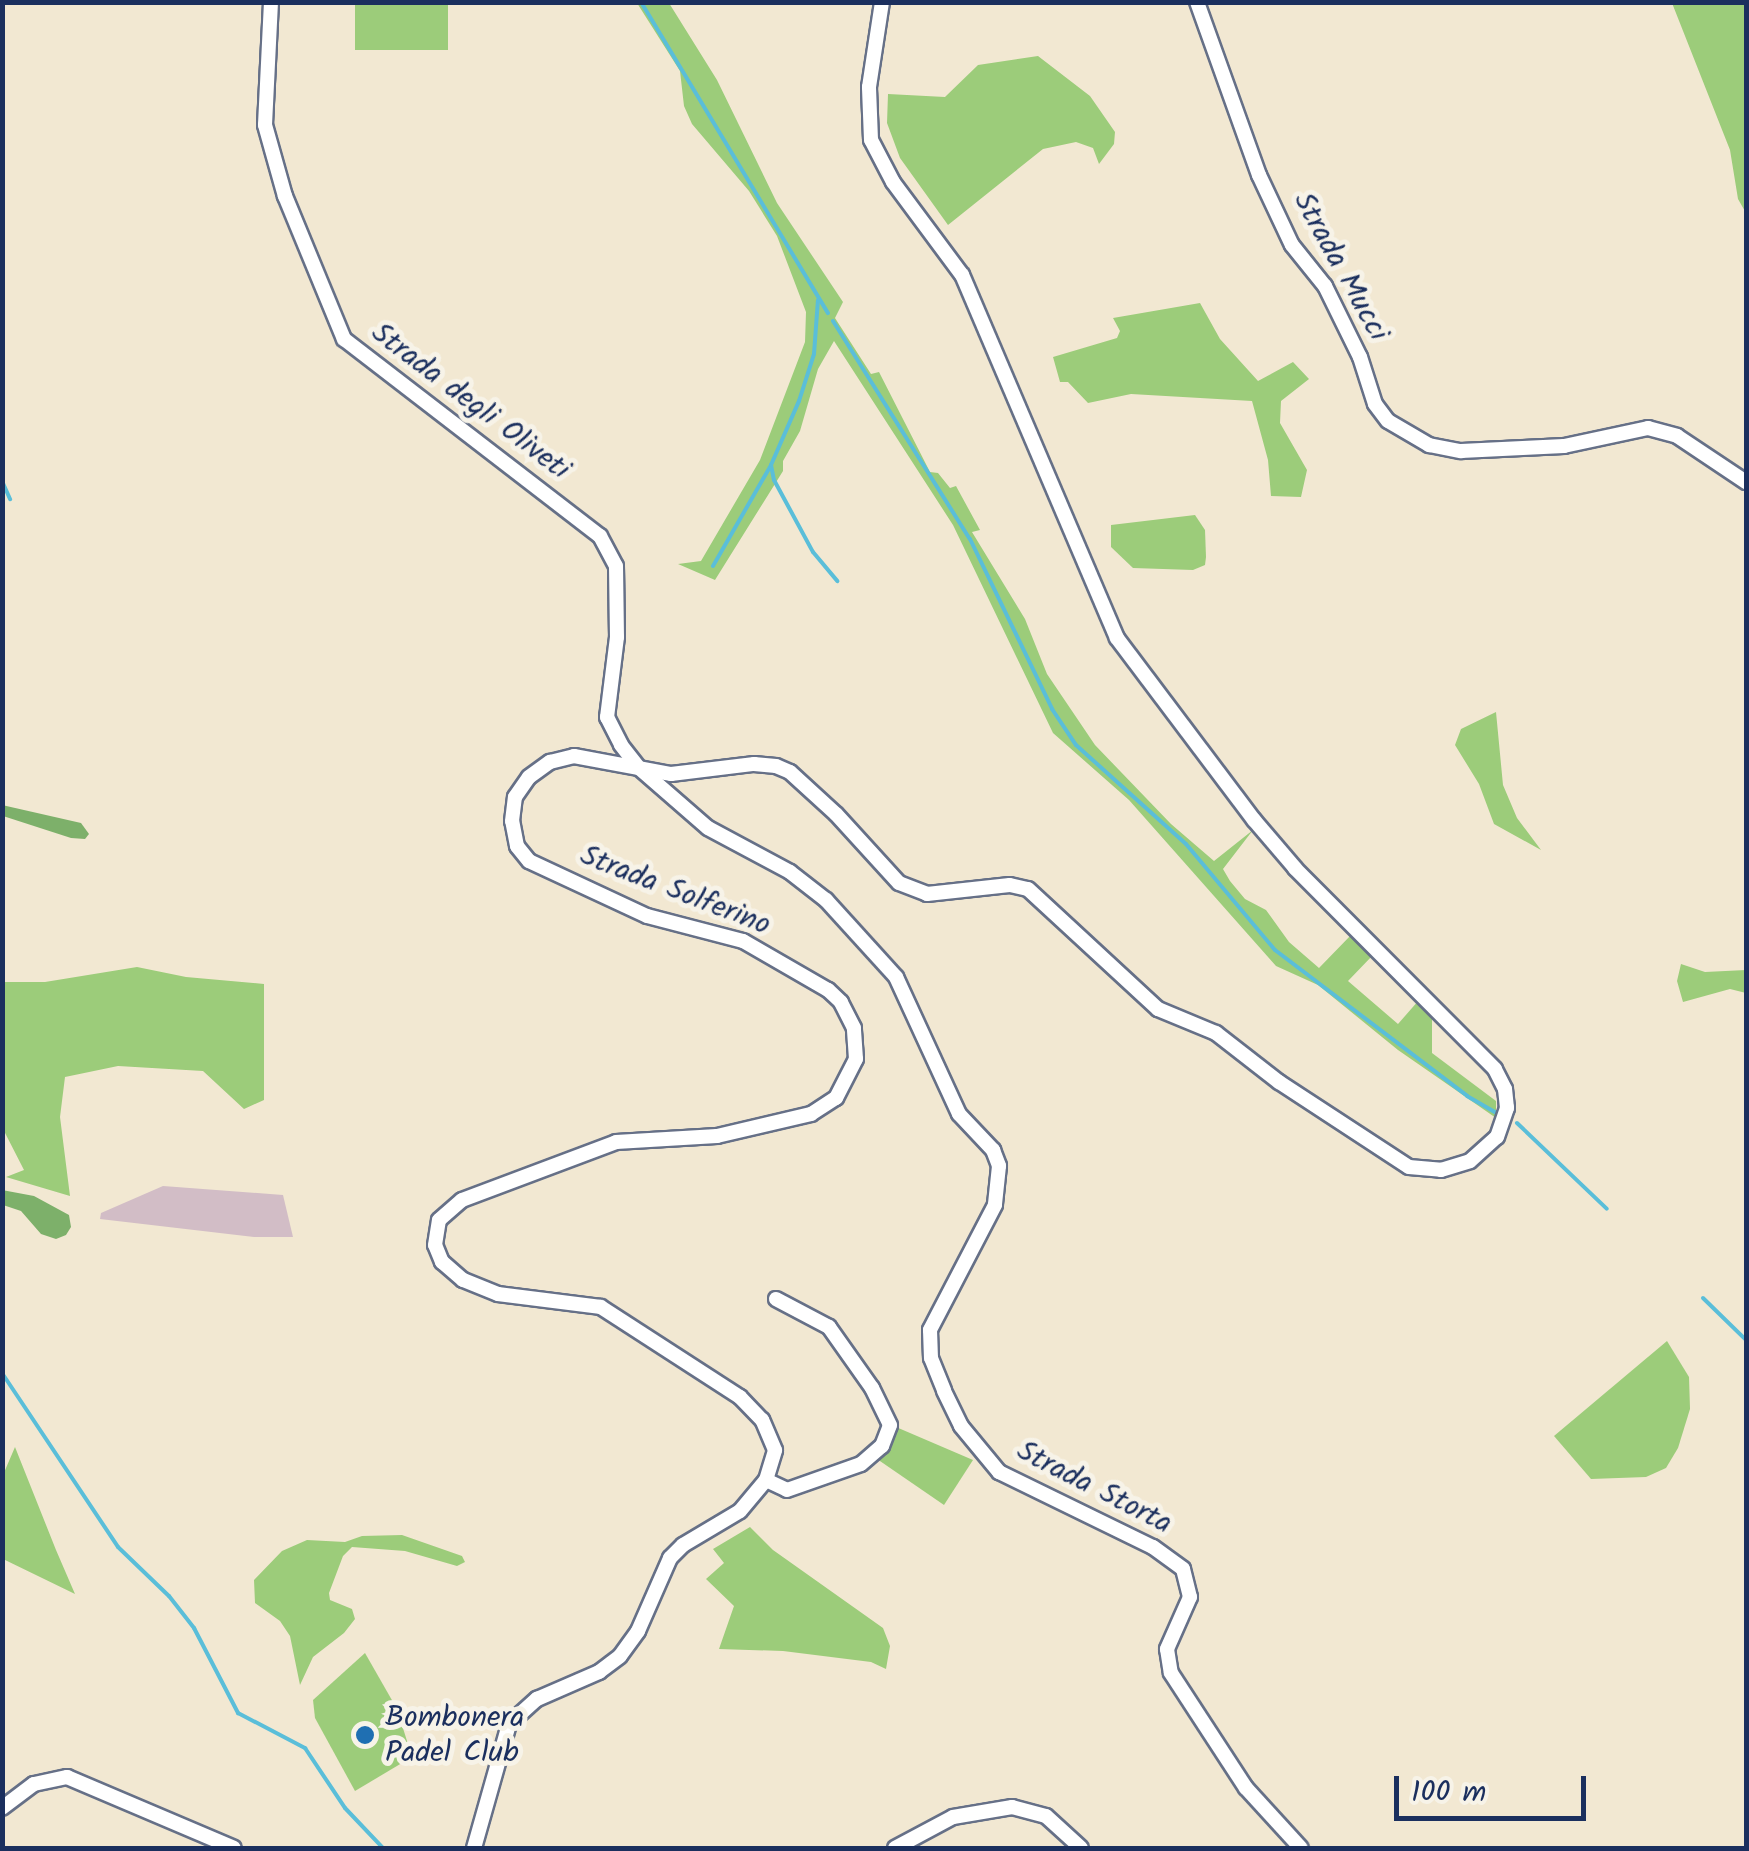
<!DOCTYPE html>
<html>
<head>
<meta charset="utf-8">
<style>
	body { margin:0 }
	#map { position:relative; width:1749px; height:1851px; overflow:hidden; background:#f2e8d2; font-family:Kalam,sans-serif }
	div>[style] { position:absolute }
	.industrial>* { inset:0; background:#d2bdc6 }
	.green>* { inset:0; background:#9ccc7a; transform-origin:0 0 }
	.forest>* { inset:0; background:#7db06a }
	.stream>* { height:4px; margin:-2px; padding:0 2px; transform-origin:2px; border-radius:2px; background:#5abed9 }
	.roads { filter:drop-shadow(2px 0 #667087) drop-shadow(-2px 0 #667087) drop-shadow(0 2px #667087) drop-shadow(0 -2px #667087) }
	.minor>* { height:14px; margin:-7px; padding:0 7px; transform-origin:7px; border-radius:7px; background:#fff }
	.dots>* { width:28px; height:28px; translate:-50% -50%; box-sizing:border-box; border:5px solid #f7f3e8; border-radius:50% }
	span { translate:-50% -50%; white-space:nowrap; text-align:center; line-height:1.15; -webkit-text-stroke:10px #f7f3e8; paint-order:stroke }
	.street-label { font-size:30px; color:#1b2f5e }
	.poi-label { font-size:30px; color:#1b2f5e }
	.left { translate:0 -50%; text-align:left }
	.frame { position:absolute; inset:0; border:5px solid #1b2f5e; pointer-events:none }
	.scale { position:absolute; left:1394px; top:1776px; width:192px; height:45px; box-sizing:border-box; border:5px solid #1b2f5e; border-top:0; padding-left:12px; font-size:30px; line-height:35px; white-space:nowrap; color:#1b2f5e; -webkit-text-stroke:8px #f7f3e8; paint-order:stroke }
</style>
</head>
<body>
<div id="map">
	<div class="industrial">
		<div style="clip-path:polygon(163px 1186px,283px 1195px,293px 1237px,254px 1237px,100px 1219px,101px 1213px)"></div>
	</div>
	<div class="green">
		<div style="left:355px;top:3px;width:93px;height:47px"></div>
		<div style="clip-path:polygon(637px 3px,669px 3px,717px 80px,777px 203px,843px 302px,835px 318px,871px 374px,879px 372px,930px 472px,938px 473px,950px 488px,956px 486px,980px 530px,972px 532px,1025px 619px,1047px 674px,1095px 745px,1171px 824px,1214px 861px,1253px 830px,1223px 869px,1230px 881px,1245px 899px,1266px 910px,1289px 942px,1319px 968px,1352px 934px,1373px 955px,1348px 981px,1398px 1024px,1419px 1000px,1432px 1015px,1432px 1053px,1496px 1101px,1496px 1118px,1398px 1050px,1318px 985px,1276px 966px,1129px 800px,1053px 733px,953px 525px,834px 341px,818px 369px,800px 431px,783px 461px,783px 471px,715px 580px,678px 564px,701px 561px,760px 460px,805px 342px,806px 312px,777px 236px,749px 191px,692px 124px,684px 106px,680px 71px)"></div>
		<div style="clip-path:polygon(1672px 3px,1746px 3px,1746px 213px,1738px 199px,1730px 150px)"></div>
		<div style="clip-path:polygon(1038px 56px,1090px 96px,1115px 132px,1114px 144px,1099px 164px,1093px 148px,1076px 142px,1043px 149px,948px 225px,900px 158px,887px 123px,888px 94px,945px 97px,978px 65px)"></div>
		<div style="clip-path:polygon(1200px 303px,1220px 339px,1258px 381px,1293px 362px,1309px 379px,1281px 401px,1280px 423px,1307px 470px,1301px 497px,1271px 496px,1268px 460px,1252px 401px,1131px 394px,1088px 403px,1068px 382px,1060px 382px,1053px 357px,1117px 338px,1120px 331px,1113px 318px)"></div>
		<div style="clip-path:polygon(1195px 515px,1205px 530px,1206px 557px,1205px 565px,1193px 570px,1133px 568px,1111px 547px,1111px 525px)"></div>
		<div style="clip-path:polygon(1496px 712px,1503px 785px,1517px 818px,1541px 850px,1494px 824px,1479px 784px,1455px 745px,1461px 729px)"></div>
		<div style="clip-path:polygon(1681px 964px,1705px 972px,1746px 970px,1746px 993px,1730px 989px,1683px 1002px,1677px 981px)"></div>
		<div style="clip-path:polygon(137px 967px,186px 977px,264px 984px,264px 1100px,244px 1109px,203px 1071px,118px 1066px,65px 1077px,60px 1117px,70px 1196px,6px 1177px,24px 1170px,3px 1129px,3px 982px,45px 982px)"></div>
		<div style="clip-path:polygon(1667px 1341px,1689px 1377px,1690px 1409px,1678px 1448px,1666px 1468px,1646px 1477px,1591px 1479px,1554px 1436px)"></div>
		<div style="clip-path:polygon(896px 1427px,973px 1460px,944px 1505px,877px 1459px)"></div>
		<div style="clip-path:polygon(15px 1447px,56px 1550px,75px 1594px,3px 1559px,3px 1475px)"></div>
		<div style="clip-path:polygon(750px 1527px,773px 1550px,883px 1628px,890px 1646px,886px 1669px,871px 1662px,783px 1651px,719px 1649px,734px 1606px,706px 1579px,724px 1563px,713px 1549px)"></div>
		<div style="clip-path:polygon(402px 1535px,462px 1556px,465px 1562px,457px 1566px,405px 1551px,352px 1547px,343px 1556px,329px 1593px,330px 1600px,352px 1609px,355px 1619px,344px 1633px,313px 1657px,300px 1685px,290px 1636px,280px 1621px,255px 1603px,254px 1580px,282px 1551px,307px 1540px,345px 1542px,362px 1536px)"></div>
		<div style="clip-path:polygon(365px 1653px,397px 1709px,412px 1757px,355px 1791px,315px 1718px,313px 1700px)"></div>
	</div>
	<div class="forest">
		<div style="clip-path:polygon(2px 805px,81px 823px,89px 834px,85px 839px,71px 838px,3px 816px)"></div>
		<div style="clip-path:polygon(2px 1190px,34px 1196px,69px 1215px,71px 1227px,66px 1235px,56px 1239px,41px 1234px,21px 1211px,3px 1205px)"></div>
	</div>
	<div class="stream">
		<div style="left:641px;top:2px;width:363px;rotate:59deg"></div>
		<div style="left:833px;top:321px;width:257px;rotate:57.9deg"></div>
		<div style="left:970px;top:539px;width:189px;rotate:64.2deg"></div>
		<div style="left:1052px;top:709px;width:43px;rotate:56.3deg"></div>
		<div style="left:1076px;top:745px;width:148px;rotate:42deg"></div>
		<div style="left:1186px;top:844px;width:138px;rotate:50deg"></div>
		<div style="left:1275px;top:950px;width:241px;rotate:37.2deg"></div>
		<div style="left:1467px;top:1096px;width:36px;rotate:30deg"></div>
		<div style="left:771px;top:465px;width:15px;rotate:79deg"></div>
		<div style="left:774px;top:480px;width:82px;rotate:61.6deg"></div>
		<div style="left:813px;top:552px;width:38px;rotate:50deg"></div>
		<div style="left:2px;top:481px;width:20px;rotate:66deg"></div>
		<div style="left:713px;top:566px;width:116px;rotate:-60.1deg"></div>
		<div style="left:771px;top:465px;width:70px;rotate:-66.4deg"></div>
		<div style="left:799px;top:401px;width:49px;rotate:-72.3deg"></div>
		<div style="left:814px;top:354px;width:54px;rotate:-85.8deg"></div>
		<div style="left:1517px;top:1123px;width:124px;rotate:43.7deg"></div>
		<div style="left:1703px;top:1298px;width:60px;rotate:44.3deg"></div>
		<div style="left:2px;top:1373px;width:209px;rotate:56.3deg"></div>
		<div style="left:118px;top:1547px;width:71px;rotate:43.9deg"></div>
		<div style="left:169px;top:1596px;width:41px;rotate:52deg"></div>
		<div style="left:194px;top:1628px;width:96px;rotate:62.6deg"></div>
		<div style="left:238px;top:1713px;width:76px;rotate:27.6deg"></div>
		<div style="left:305px;top:1748px;width:72px;rotate:56.3deg"></div>
		<div style="left:345px;top:1808px;width:55px;rotate:46.5deg"></div>
	</div>
	<div class="roads">
		<div class="minor">
			<div style="left:271px;top:2px;width:123px;rotate:92.8deg"></div>
			<div style="left:265px;top:125px;width:74px;rotate:74.3deg"></div>
			<div style="left:285px;top:196px;width:155px;rotate:67.6deg"></div>
			<div style="left:344px;top:339px;width:323px;rotate:37.6deg"></div>
			<div style="left:600px;top:536px;width:34px;rotate:62deg"></div>
			<div style="left:616px;top:566px;width:71px;rotate:89.2deg"></div>
			<div style="left:617px;top:637px;width:81px;rotate:97.1deg"></div>
			<div style="left:607px;top:717px;width:31px;rotate:63deg"></div>
			<div style="left:621px;top:745px;width:29px;rotate:52deg"></div>
			<div style="left:639px;top:768px;width:91px;rotate:41deg"></div>
			<div style="left:708px;top:828px;width:93px;rotate:28.2deg"></div>
			<div style="left:790px;top:872px;width:46px;rotate:37.9deg"></div>
			<div style="left:826px;top:900px;width:104px;rotate:47.7deg"></div>
			<div style="left:896px;top:977px;width:151px;rotate:65.3deg"></div>
			<div style="left:959px;top:1114px;width:50px;rotate:46.6deg"></div>
			<div style="left:993px;top:1150px;width:17px;rotate:69deg"></div>
			<div style="left:999px;top:1166px;width:39px;rotate:96deg"></div>
			<div style="left:995px;top:1205px;width:141px;rotate:117.5deg"></div>
			<div style="left:930px;top:1330px;width:28px;rotate:88deg"></div>
			<div style="left:931px;top:1358px;width:35px;rotate:68deg"></div>
			<div style="left:944px;top:1391px;width:39px;rotate:64deg"></div>
			<div style="left:961px;top:1426px;width:60px;rotate:50.4deg"></div>
			<div style="left:999px;top:1472px;width:171px;rotate:26deg"></div>
			<div style="left:1153px;top:1547px;width:37px;rotate:36deg"></div>
			<div style="left:1183px;top:1569px;width:29px;rotate:76deg"></div>
			<div style="left:1190px;top:1597px;width:57px;rotate:113.9deg"></div>
			<div style="left:1167px;top:1649px;width:24px;rotate:81deg"></div>
			<div style="left:1171px;top:1673px;width:137px;rotate:56.9deg"></div>
			<div style="left:1246px;top:1788px;width:81px;rotate:47.5deg"></div>
			<div style="left:1197px;top:2px;width:184px;rotate:70.3deg"></div>
			<div style="left:1259px;top:175px;width:77px;rotate:64.8deg"></div>
			<div style="left:1292px;top:245px;width:53px;rotate:51.2deg"></div>
			<div style="left:1325px;top:286px;width:79px;rotate:63.8deg"></div>
			<div style="left:1360px;top:357px;width:49px;rotate:72.3deg"></div>
			<div style="left:1375px;top:404px;width:21px;rotate:53deg"></div>
			<div style="left:1388px;top:421px;width:48px;rotate:30.3deg"></div>
			<div style="left:1429px;top:445px;width:33px;rotate:11deg"></div>
			<div style="left:1461px;top:451px;width:103px;rotate:-2.8deg"></div>
			<div style="left:1564px;top:446px;width:86px;rotate:-12.1deg"></div>
			<div style="left:1648px;top:428px;width:30px;rotate:15deg"></div>
			<div style="left:1677px;top:436px;width:83px;rotate:33.7deg"></div>
			<div style="left:766px;top:1480px;width:23px;rotate:25deg"></div>
			<div style="left:787px;top:1490px;width:78px;rotate:-19.4deg"></div>
			<div style="left:861px;top:1464px;width:28px;rotate:-41deg"></div>
			<div style="left:882px;top:1446px;width:22px;rotate:-69deg"></div>
			<div style="left:890px;top:1425px;width:41px;rotate:-115.9deg"></div>
			<div style="left:872px;top:1388px;width:75px;rotate:-125.2deg"></div>
			<div style="left:829px;top:1327px;width:60px;rotate:-152.2deg"></div>
			<div style="left:2px;top:1808px;width:40px;rotate:-37deg"></div>
			<div style="left:34px;top:1784px;width:34px;rotate:-12deg"></div>
			<div style="left:67px;top:1777px;width:181px;rotate:23deg"></div>
			<div style="left:474px;top:1848px;width:129px;rotate:-74.2deg"></div>
			<div style="left:509px;top:1724px;width:38px;rotate:-42deg"></div>
			<div style="left:537px;top:1699px;width:68px;rotate:-23.5deg"></div>
			<div style="left:599px;top:1672px;width:26px;rotate:-37deg"></div>
			<div style="left:620px;top:1656px;width:31px;rotate:-54deg"></div>
			<div style="left:638px;top:1631px;width:80px;rotate:-66.3deg"></div>
			<div style="left:670px;top:1558px;width:18px;rotate:-45deg"></div>
			<div style="left:683px;top:1545px;width:66px;rotate:-30.8deg"></div>
			<div style="left:740px;top:1511px;width:40px;rotate:-50deg"></div>
			<div style="left:766px;top:1480px;width:31px;rotate:-73deg"></div>
			<div style="left:775px;top:1450px;width:33px;rotate:-113deg"></div>
			<div style="left:762px;top:1420px;width:32px;rotate:-134deg"></div>
			<div style="left:740px;top:1397px;width:166px;rotate:-147.1deg"></div>
			<div style="left:601px;top:1307px;width:104px;rotate:-172.8deg"></div>
			<div style="left:498px;top:1294px;width:38px;rotate:-158deg"></div>
			<div style="left:463px;top:1280px;width:28px;rotate:-139deg"></div>
			<div style="left:442px;top:1262px;width:18px;rotate:-112deg"></div>
			<div style="left:435px;top:1245px;width:25px;rotate:-81deg"></div>
			<div style="left:439px;top:1220px;width:30px;rotate:-41deg"></div>
			<div style="left:462px;top:1200px;width:165px;rotate:-20.6deg"></div>
			<div style="left:616px;top:1142px;width:101px;rotate:-3.4deg"></div>
			<div style="left:717px;top:1136px;width:97px;rotate:-13.2deg"></div>
			<div style="left:811px;top:1114px;width:30px;rotate:-33deg"></div>
			<div style="left:836px;top:1098px;width:44px;rotate:-62.9deg"></div>
			<div style="left:856px;top:1059px;width:31px;rotate:-94deg"></div>
			<div style="left:854px;top:1028px;width:29px;rotate:-117deg"></div>
			<div style="left:841px;top:1002px;width:18px;rotate:-137deg"></div>
			<div style="left:828px;top:990px;width:98px;rotate:-150deg"></div>
			<div style="left:743px;top:941px;width:99px;rotate:-165.4deg"></div>
			<div style="left:647px;top:916px;width:130px;rotate:-155deg"></div>
			<div style="left:529px;top:861px;width:19px;rotate:-129deg"></div>
			<div style="left:517px;top:846px;width:25px;rotate:-101deg"></div>
			<div style="left:512px;top:821px;width:24px;rotate:-83deg"></div>
			<div style="left:515px;top:797px;width:24px;rotate:-55deg"></div>
			<div style="left:529px;top:777px;width:26px;rotate:-36deg"></div>
			<div style="left:550px;top:762px;width:25px;rotate:-14deg"></div>
			<div style="left:574px;top:756px;width:99px;rotate:10.5deg"></div>
			<div style="left:671px;top:774px;width:84px;rotate:-6.9deg"></div>
			<div style="left:754px;top:764px;width:22px;rotate:5deg"></div>
			<div style="left:776px;top:766px;width:15px;rotate:23deg"></div>
			<div style="left:790px;top:772px;width:62px;rotate:42.4deg"></div>
			<div style="left:836px;top:814px;width:93px;rotate:47.6deg"></div>
			<div style="left:899px;top:883px;width:30px;rotate:21deg"></div>
			<div style="left:927px;top:894px;width:83px;rotate:-6.2deg"></div>
			<div style="left:1010px;top:885px;width:18px;rotate:13deg"></div>
			<div style="left:1028px;top:889px;width:177px;rotate:42.7deg"></div>
			<div style="left:1158px;top:1009px;width:63px;rotate:22.5deg"></div>
			<div style="left:1216px;top:1033px;width:80px;rotate:37.9deg"></div>
			<div style="left:1279px;top:1082px;width:155px;rotate:33.2deg"></div>
			<div style="left:1409px;top:1167px;width:32px;rotate:5deg"></div>
			<div style="left:1441px;top:1170px;width:30px;rotate:-17deg"></div>
			<div style="left:1470px;top:1161px;width:36px;rotate:-42deg"></div>
			<div style="left:1497px;top:1137px;width:31px;rotate:-71deg"></div>
			<div style="left:1507px;top:1108px;width:19px;rotate:-96deg"></div>
			<div style="left:1505px;top:1089px;width:22px;rotate:-117deg"></div>
			<div style="left:1495px;top:1069px;width:284px;rotate:-134.9deg"></div>
			<div style="left:1295px;top:868px;width:63px;rotate:-130.5deg"></div>
			<div style="left:1254px;top:820px;width:228px;rotate:-127deg"></div>
			<div style="left:1117px;top:638px;width:395px;rotate:-113.1deg"></div>
			<div style="left:962px;top:275px;width:116px;rotate:-126.6deg"></div>
			<div style="left:893px;top:182px;width:47px;rotate:-117.6deg"></div>
			<div style="left:871px;top:140px;width:53px;rotate:-92.2deg"></div>
			<div style="left:869px;top:87px;width:86px;rotate:-81.3deg"></div>
			<div style="left:895px;top:1848px;width:66px;rotate:-28.1deg"></div>
			<div style="left:953px;top:1817px;width:60px;rotate:-9.6deg"></div>
			<div style="left:1012px;top:1807px;width:35px;rotate:15deg"></div>
			<div style="left:1046px;top:1816px;width:47px;rotate:42.4deg"></div>
		</div>
	</div>
	<div class="dots">
		<div style="left:365px;top:1735px;background:#1f6fb2"></div>
	</div>
	<div class="street-label">
		<span style="left:1340px;top:267px;rotate:61deg">Strada Mucci</span>
		<span style="left:470px;top:402px;rotate:37deg">Strada degli Oliveti</span>
		<span style="left:675px;top:891px;rotate:21deg">Strada Solferino</span>
		<span style="left:1094px;top:1488px;rotate:27deg">Strada Storta</span>
	</div>
	<div class="poi-label">
		<span class="left" style="left:385px;top:1735px">Bombonera<br>Padel Club</span>
	</div>
	<div class="frame"></div>
	<div class="scale">100 m</div>
</div>
</body>
</html>
